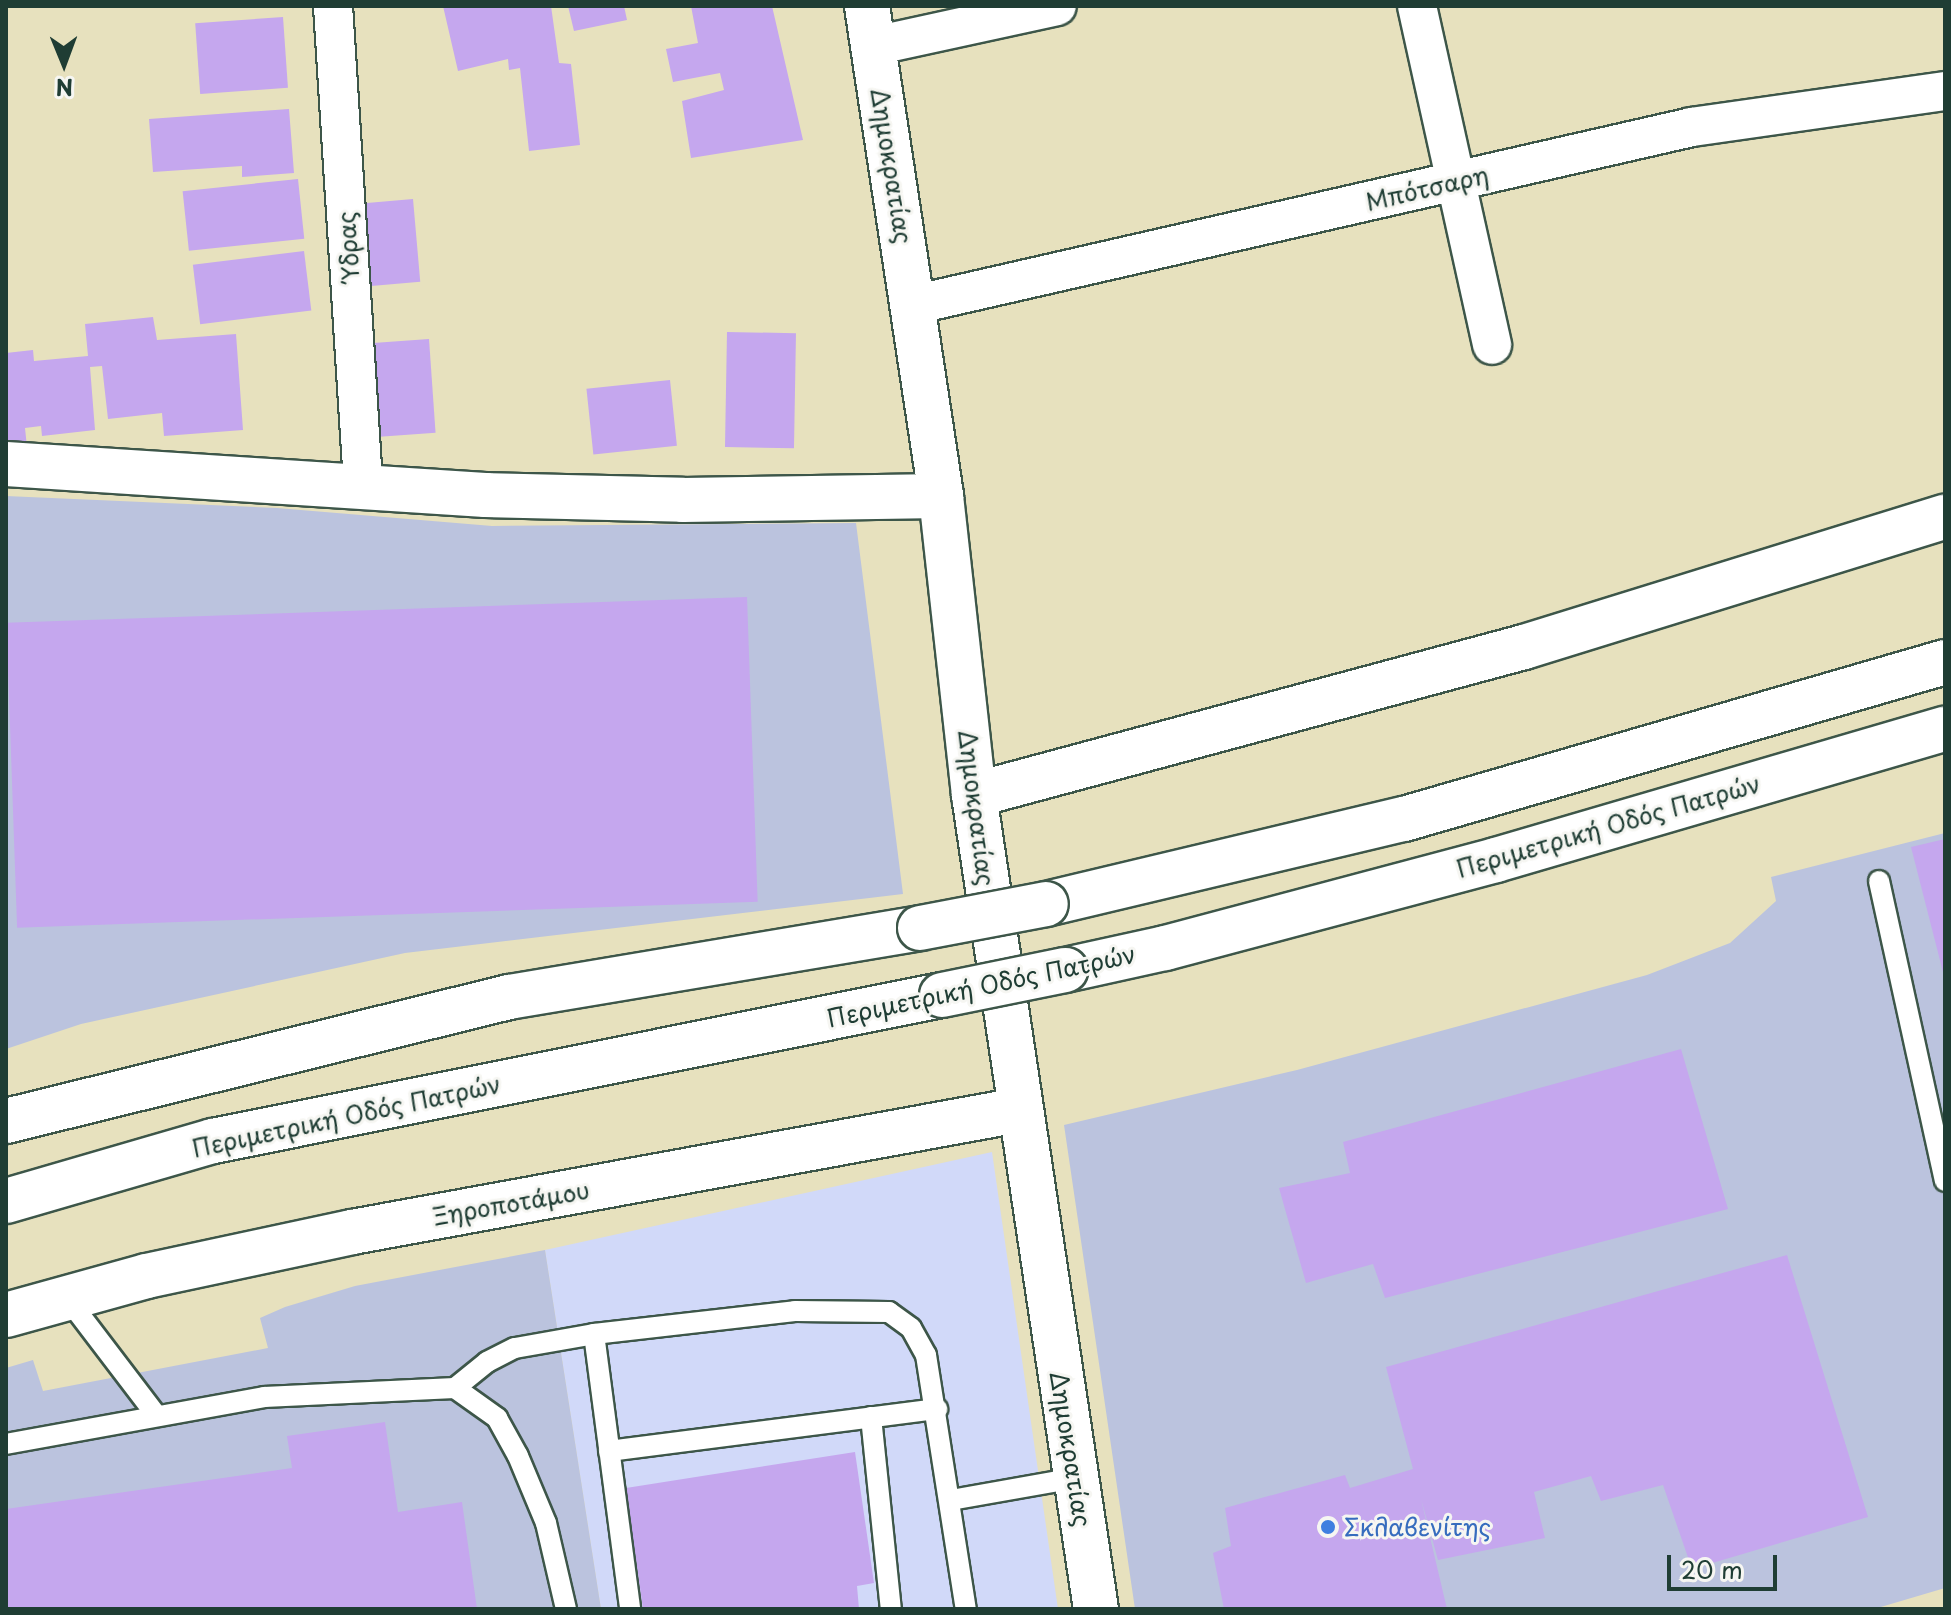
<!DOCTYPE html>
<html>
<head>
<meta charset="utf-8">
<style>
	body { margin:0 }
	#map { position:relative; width:1951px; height:1615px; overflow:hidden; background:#e7e1be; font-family:"Playpen Sans",sans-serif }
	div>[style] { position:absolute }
	.built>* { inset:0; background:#d1d9f9 }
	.industrial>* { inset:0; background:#bbc3de }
	.building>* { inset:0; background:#c5a7ee; transform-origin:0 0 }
	.roads { filter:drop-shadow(2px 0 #3d5649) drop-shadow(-2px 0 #3d5649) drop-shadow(0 2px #3d5649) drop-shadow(0 -2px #3d5649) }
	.lane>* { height:20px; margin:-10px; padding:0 10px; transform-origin:10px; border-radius:10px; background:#fff }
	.street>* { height:38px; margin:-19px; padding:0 19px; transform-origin:19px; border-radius:19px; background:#fff }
	.secondary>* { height:44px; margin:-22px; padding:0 22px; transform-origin:22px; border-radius:22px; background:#fff }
	.primary>* { height:44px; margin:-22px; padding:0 22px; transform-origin:22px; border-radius:22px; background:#fff }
	.highway>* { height:44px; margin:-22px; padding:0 22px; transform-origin:22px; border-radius:22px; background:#fff }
	.bridges { filter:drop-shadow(2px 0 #3d5649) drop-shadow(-2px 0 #3d5649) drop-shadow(0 2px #3d5649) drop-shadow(0 -2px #3d5649) }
	.highway-bridge>* { height:44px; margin:-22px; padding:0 22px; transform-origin:22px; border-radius:22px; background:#fff }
	.dots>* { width:22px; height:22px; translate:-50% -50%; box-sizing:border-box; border:4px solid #f6f6f2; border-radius:50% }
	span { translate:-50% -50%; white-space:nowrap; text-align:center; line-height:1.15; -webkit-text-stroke:6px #f6f6f2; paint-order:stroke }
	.street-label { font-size:24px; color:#1f3d34 }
	.shop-label { font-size:24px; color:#366cbe }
	.left { translate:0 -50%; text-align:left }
	.frame { position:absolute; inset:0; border:8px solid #1f3d34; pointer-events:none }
	.north { position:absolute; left:24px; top:24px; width:80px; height:80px; -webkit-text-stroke:6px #f6f6f2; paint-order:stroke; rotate:179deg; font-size:22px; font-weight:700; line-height:32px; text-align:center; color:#1f3d34 }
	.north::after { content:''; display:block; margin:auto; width:28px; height:36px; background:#1f3d34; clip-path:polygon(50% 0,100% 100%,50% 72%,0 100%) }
	.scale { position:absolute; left:1667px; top:1555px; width:110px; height:36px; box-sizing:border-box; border:4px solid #1f3d34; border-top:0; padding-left:10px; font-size:24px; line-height:28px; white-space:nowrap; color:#1f3d34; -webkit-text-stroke:6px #f6f6f2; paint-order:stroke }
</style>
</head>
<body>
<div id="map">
	<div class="built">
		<div style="clip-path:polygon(992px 1152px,1058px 1609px,601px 1609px,545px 1250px)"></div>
	</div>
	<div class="industrial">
		<div style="clip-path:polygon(6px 496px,277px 508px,492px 526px,856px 523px,903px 894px,405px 953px,81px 1024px,6px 1049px)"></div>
		<div style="clip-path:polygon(1945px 833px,1945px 1588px,1874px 1609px,1135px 1609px,1064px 1125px,1297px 1070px,1647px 975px,1730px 943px,1776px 901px,1771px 877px)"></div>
		<div style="clip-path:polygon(545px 1250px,601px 1609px,6px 1609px,6px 1368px,33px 1360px,43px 1391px,268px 1348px,260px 1318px,285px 1307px,355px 1286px)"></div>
	</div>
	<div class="building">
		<div style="clip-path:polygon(443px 6px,551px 6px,559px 63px,571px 64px,580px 145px,529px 151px,520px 68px,509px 70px,508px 59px,458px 71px)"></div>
		<div style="clip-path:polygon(568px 6px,624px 6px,627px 20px,574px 31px)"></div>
		<div style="clip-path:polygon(691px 6px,772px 6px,803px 140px,691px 158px,682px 101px,724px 90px,720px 73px,673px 82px,666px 49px,698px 43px)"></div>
		<div style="left:283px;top:17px;width:71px;height:88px;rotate:86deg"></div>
		<div style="clip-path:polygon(289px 109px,294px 173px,242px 177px,242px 166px,153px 172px,149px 119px)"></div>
		<div style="left:298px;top:179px;width:60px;height:116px;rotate:84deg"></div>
		<div style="left:413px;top:199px;width:83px;height:52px;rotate:85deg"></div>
		<div style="left:304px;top:251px;width:60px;height:112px;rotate:83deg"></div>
		<div style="clip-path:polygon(153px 317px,157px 340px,236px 334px,243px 430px,164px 436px,162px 413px,108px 419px,102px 366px,90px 367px,95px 430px,42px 436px,41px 426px,25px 428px,27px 447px,6px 449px,6px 353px,33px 350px,34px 361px,88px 356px,85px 324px)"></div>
		<div style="left:727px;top:332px;width:69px;height:115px;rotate:1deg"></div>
		<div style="left:429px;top:339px;width:94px;height:56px;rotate:86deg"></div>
		<div style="left:670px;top:380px;width:66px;height:84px;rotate:84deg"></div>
		<div style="left:747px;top:597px;width:305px;height:741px;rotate:88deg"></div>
		<div style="clip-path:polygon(1945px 839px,1945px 976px,1944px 976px,1911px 847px)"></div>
		<div style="clip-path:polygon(1681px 1049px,1728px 1209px,1385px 1298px,1373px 1264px,1306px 1283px,1279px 1188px,1350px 1173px,1343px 1142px)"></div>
		<div style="clip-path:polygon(1787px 1255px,1868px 1517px,1692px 1569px,1663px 1485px,1601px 1501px,1591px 1476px,1534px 1492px,1545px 1538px,1438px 1560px,1421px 1499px,1447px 1609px,1224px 1609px,1213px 1553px,1231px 1546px,1225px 1508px,1345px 1475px,1350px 1488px,1413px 1469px,1386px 1367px)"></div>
		<div style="clip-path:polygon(385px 1422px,398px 1512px,462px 1502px,477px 1609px,6px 1609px,6px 1509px,292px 1468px,287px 1436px)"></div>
		<div style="clip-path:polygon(855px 1452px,874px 1583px,857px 1586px,859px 1609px,643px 1609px,626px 1488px)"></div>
	</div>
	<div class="roads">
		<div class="lane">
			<div style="left:1879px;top:881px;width:307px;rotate:77.6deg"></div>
			<div style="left:67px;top:1298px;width:148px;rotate:52.7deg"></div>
			<div style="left:594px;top:1334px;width:277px;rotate:82.5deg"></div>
			<div style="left:455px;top:1388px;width:41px;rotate:-39.1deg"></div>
			<div style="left:487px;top:1362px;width:31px;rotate:-27deg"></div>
			<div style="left:515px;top:1348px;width:80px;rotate:-10deg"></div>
			<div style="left:594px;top:1334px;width:202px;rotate:-6.5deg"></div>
			<div style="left:795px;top:1311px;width:94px;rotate:0.6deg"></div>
			<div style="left:889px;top:1312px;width:27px;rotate:36deg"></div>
			<div style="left:911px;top:1328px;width:31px;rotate:61deg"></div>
			<div style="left:926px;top:1355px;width:257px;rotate:81.1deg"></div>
			<div style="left:871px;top:1417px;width:193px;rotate:84.1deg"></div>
			<div style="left:6px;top:1444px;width:262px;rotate:-10.3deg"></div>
			<div style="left:264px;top:1397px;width:191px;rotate:-2.7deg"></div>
			<div style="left:455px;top:1388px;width:52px;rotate:35.5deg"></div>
			<div style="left:497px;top:1418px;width:43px;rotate:61.1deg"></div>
			<div style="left:518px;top:1456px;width:73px;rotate:67.3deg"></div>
			<div style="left:546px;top:1523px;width:88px;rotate:76.9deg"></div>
			<div style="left:609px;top:1451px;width:331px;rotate:-7.3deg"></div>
			<div style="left:951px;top:1500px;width:127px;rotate:-10deg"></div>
		</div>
		<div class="street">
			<div style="left:333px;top:6px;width:480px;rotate:86.4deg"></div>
			<div style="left:1417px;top:6px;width:347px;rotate:77.5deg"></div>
			<div style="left:874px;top:46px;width:187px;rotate:-12.3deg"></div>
			<div style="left:913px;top:305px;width:799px;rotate:-12.87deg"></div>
			<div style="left:1692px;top:127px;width:256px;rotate:-8.1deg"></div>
		</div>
		<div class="secondary">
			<div style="left:6px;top:464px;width:480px;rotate:3.7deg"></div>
			<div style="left:485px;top:495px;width:198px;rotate:1.4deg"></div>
			<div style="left:683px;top:500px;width:258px;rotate:-0.9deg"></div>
			<div style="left:974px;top:795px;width:570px;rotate:-15.06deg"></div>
			<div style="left:1524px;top:647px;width:441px;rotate:-17.2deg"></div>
			<div style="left:6px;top:1315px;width:146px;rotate:-15.5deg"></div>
			<div style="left:147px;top:1276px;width:210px;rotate:-12.1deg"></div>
			<div style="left:352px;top:1232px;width:678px;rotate:-10.37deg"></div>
		</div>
		<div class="primary">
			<div style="left:867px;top:6px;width:496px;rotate:81.4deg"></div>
			<div style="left:941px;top:496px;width:301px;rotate:83.7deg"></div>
			<div style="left:974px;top:795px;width:823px;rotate:81.48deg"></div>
		</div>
		<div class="highway">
			<div style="left:1046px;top:904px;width:368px;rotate:-13.4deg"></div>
			<div style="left:1404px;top:819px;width:563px;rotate:-16.18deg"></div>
			<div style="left:1065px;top:970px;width:102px;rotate:-12.4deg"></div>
			<div style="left:1165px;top:948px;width:342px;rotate:-14.9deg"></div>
			<div style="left:1496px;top:860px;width:468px;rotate:-16.3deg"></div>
			<div style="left:6px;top:1121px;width:518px;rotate:-13.85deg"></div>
			<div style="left:509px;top:997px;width:417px;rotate:-9.5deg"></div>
			<div style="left:6px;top:1201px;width:216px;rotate:-16.2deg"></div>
			<div style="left:213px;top:1141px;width:743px;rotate:-11.33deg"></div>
		</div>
	</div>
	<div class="bridges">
		<div class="highway-bridge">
			<div style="left:920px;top:928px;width:128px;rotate:-10.8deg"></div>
			<div style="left:942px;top:995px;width:126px;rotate:-11.5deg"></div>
		</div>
	</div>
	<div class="dots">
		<div style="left:1328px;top:1527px;background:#3f7fe0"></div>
	</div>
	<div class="street-label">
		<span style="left:892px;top:166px;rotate:81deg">Δημοκρατίας</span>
		<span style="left:1427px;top:188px;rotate:-13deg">Μπότσαρη</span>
		<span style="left:348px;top:246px;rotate:-94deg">Ύδρας</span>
		<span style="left:977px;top:808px;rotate:83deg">Δημοκρατίας</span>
		<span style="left:1608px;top:826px;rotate:-16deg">Περιμετρική Οδός Πατρών</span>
		<span style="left:981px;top:986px;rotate:-12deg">Περιμετρική Οδός Πατρών</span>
		<span style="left:346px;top:1116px;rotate:-12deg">Περιμετρική Οδός Πατρών</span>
		<span style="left:511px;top:1203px;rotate:-10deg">Ξηροποτάμου</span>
		<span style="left:1071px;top:1449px;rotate:81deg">Δημοκρατίας</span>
	</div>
	<div class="shop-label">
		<span class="left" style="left:1344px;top:1527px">Σκλαβενίτης</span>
	</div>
	<div class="frame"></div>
	<div class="north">N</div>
	<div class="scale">20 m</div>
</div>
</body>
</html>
